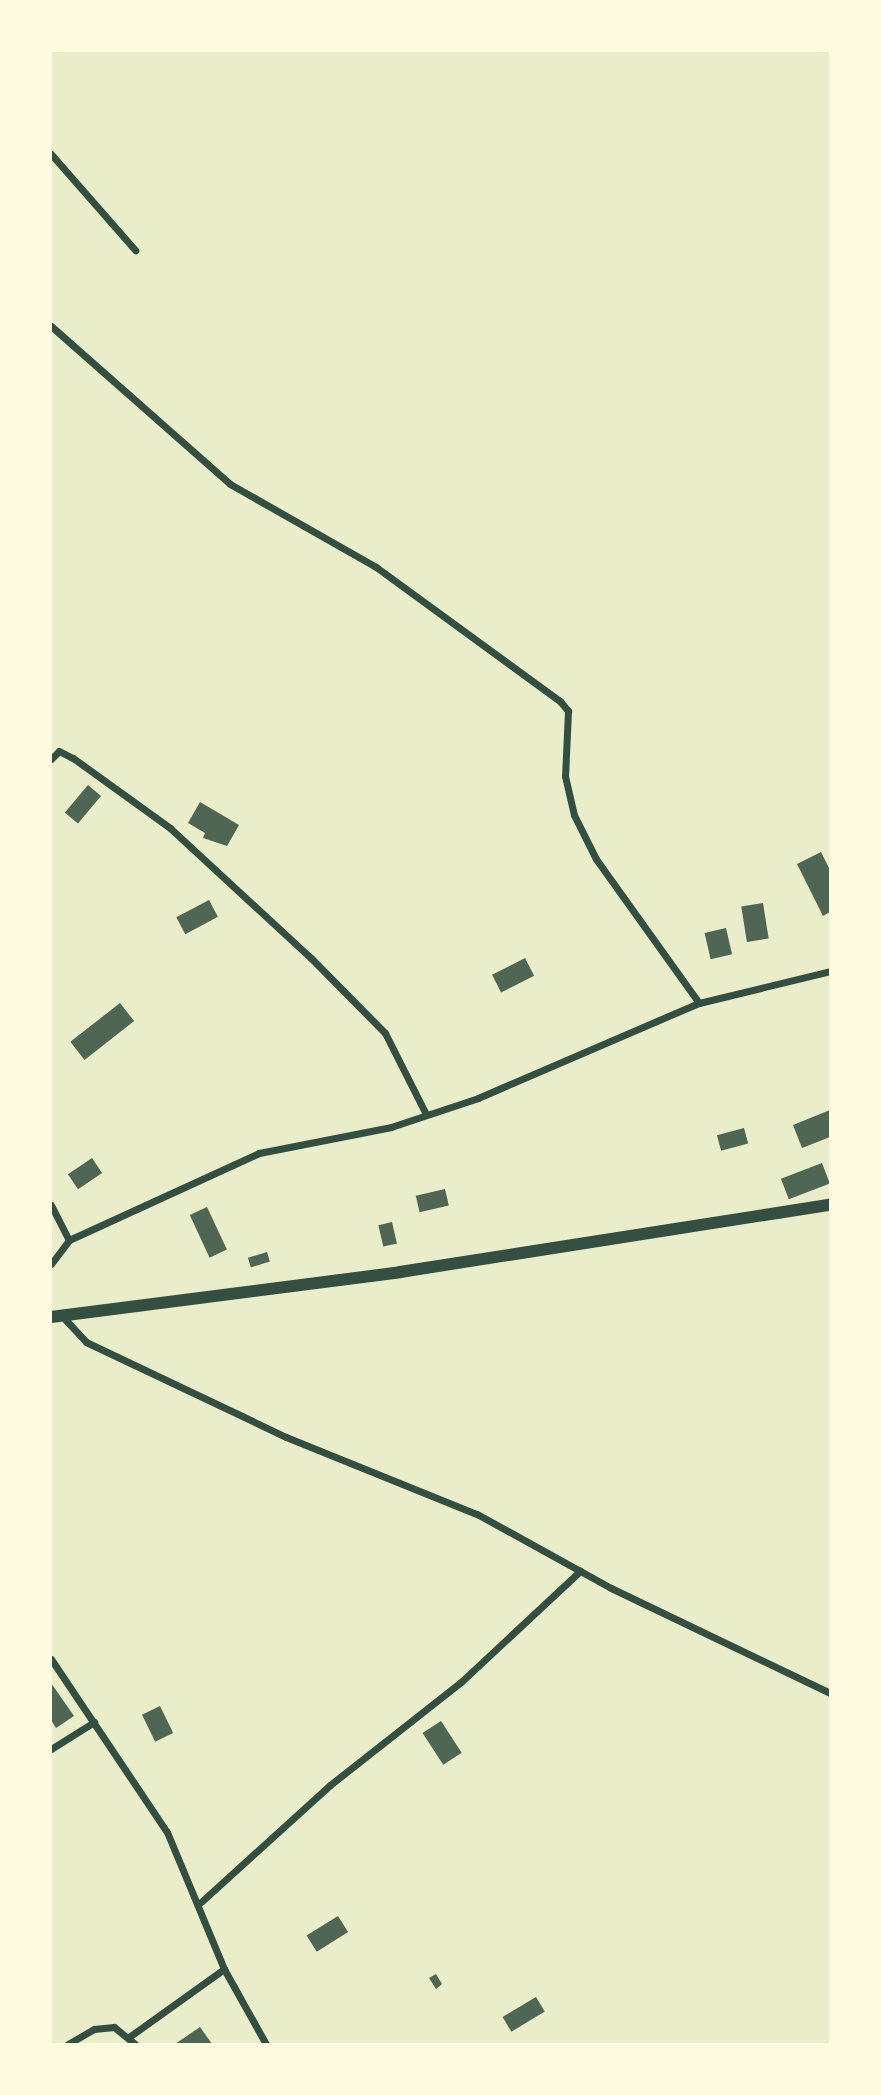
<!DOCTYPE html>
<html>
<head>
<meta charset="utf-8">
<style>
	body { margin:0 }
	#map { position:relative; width:881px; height:2095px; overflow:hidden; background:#e9edc9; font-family:Rubik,sans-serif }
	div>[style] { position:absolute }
	.building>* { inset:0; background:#4f6655; transform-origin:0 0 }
	.minor>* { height:7px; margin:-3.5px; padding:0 3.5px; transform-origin:3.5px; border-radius:3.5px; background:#344e41 }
	.tertiary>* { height:12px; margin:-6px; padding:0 6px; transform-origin:6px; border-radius:6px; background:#344e41 }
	span { translate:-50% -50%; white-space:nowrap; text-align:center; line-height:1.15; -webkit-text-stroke:5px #fefae0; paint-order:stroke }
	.frame { position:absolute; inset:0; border:52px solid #fefae0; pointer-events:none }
</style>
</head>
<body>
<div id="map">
	<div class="building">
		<div style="left:88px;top:785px;width:17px;height:36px;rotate:40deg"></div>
		<div style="clip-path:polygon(200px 802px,239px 825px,227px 846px,203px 838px,205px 833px,188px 823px)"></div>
		<div style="clip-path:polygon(821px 852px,830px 870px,830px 912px,823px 916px,797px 864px)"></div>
		<div style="left:209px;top:900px;width:19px;height:37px;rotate:62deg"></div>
		<div style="left:763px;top:903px;width:36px;height:22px;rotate:81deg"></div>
		<div style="left:726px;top:928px;width:27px;height:22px;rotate:77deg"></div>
		<div style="left:525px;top:958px;width:20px;height:37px;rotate:63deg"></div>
		<div style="left:120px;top:1003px;width:23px;height:63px;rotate:52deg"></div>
		<div style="clip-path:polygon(830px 1110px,830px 1137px,802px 1148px,793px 1125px)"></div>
		<div style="left:744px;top:1128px;width:16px;height:28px;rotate:75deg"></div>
		<div style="left:92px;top:1158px;width:18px;height:29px;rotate:56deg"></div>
		<div style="left:822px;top:1163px;width:22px;height:44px;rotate:69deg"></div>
		<div style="left:445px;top:1189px;width:17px;height:30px;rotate:77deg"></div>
		<div style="left:207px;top:1207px;width:47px;height:19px;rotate:65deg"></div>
		<div style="left:392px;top:1222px;width:22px;height:14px;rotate:77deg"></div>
		<div style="left:267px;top:1252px;width:10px;height:20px;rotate:73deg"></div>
		<div style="clip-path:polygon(51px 1683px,74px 1716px,56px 1728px,51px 1720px)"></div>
		<div style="left:160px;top:1706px;width:30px;height:20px;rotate:64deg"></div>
		<div style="left:441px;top:1721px;width:38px;height:22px;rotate:57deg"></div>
		<div style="left:338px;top:1916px;width:19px;height:37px;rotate:58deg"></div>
		<div style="clip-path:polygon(436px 1974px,442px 1984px,436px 1989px,429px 1978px)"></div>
		<div style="left:536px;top:1997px;width:17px;height:39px;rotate:59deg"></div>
		<div style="clip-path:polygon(200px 2027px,212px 2044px,175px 2044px)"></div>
	</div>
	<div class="minor">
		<div style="left:51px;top:154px;width:128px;rotate:48.8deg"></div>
		<div style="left:51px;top:326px;width:239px;rotate:41.4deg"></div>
		<div style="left:230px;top:484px;width:168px;rotate:29.6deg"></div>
		<div style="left:376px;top:567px;width:228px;rotate:36.1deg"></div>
		<div style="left:560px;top:701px;width:13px;rotate:51deg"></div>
		<div style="left:568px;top:711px;width:65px;rotate:92.6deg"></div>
		<div style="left:565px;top:776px;width:40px;rotate:77deg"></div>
		<div style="left:574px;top:815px;width:49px;rotate:63.4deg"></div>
		<div style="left:596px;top:859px;width:177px;rotate:54.4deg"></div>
		<div style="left:51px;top:759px;width:11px;rotate:-45deg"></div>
		<div style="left:59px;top:751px;width:16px;rotate:27deg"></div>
		<div style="left:73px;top:758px;width:120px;rotate:35.8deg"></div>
		<div style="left:170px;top:828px;width:192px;rotate:42.7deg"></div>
		<div style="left:311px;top:958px;width:105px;rotate:45.4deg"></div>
		<div style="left:385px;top:1033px;width:91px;rotate:63.2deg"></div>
		<div style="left:51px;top:1205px;width:39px;rotate:63deg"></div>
		<div style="left:51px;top:1264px;width:30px;rotate:-53deg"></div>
		<div style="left:69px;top:1240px;width:209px;rotate:-24.6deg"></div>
		<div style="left:259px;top:1153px;width:135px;rotate:-11.1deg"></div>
		<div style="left:391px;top:1127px;width:92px;rotate:-18.4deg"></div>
		<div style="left:478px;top:1098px;width:241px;rotate:-23.3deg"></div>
		<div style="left:699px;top:1003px;width:135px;rotate:-13.7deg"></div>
		<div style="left:62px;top:1316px;width:35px;rotate:47deg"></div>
		<div style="left:86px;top:1342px;width:221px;rotate:25.4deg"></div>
		<div style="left:286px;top:1437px;width:206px;rotate:22deg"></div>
		<div style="left:477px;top:1514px;width:153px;rotate:28.9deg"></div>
		<div style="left:611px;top:1588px;width:243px;rotate:25.6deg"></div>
		<div style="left:51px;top:1659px;width:208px;rotate:56.2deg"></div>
		<div style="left:167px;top:1832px;width:148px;rotate:67.4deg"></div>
		<div style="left:224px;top:1969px;width:86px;rotate:60.8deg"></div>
		<div style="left:51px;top:1749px;width:51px;rotate:-32.1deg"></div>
		<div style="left:201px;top:1902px;width:174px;rotate:-42.2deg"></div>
		<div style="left:330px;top:1785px;width:167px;rotate:-38.2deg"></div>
		<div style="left:461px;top:1682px;width:163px;rotate:-43deg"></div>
		<div style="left:129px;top:2037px;width:117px;rotate:-35.6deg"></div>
		<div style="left:68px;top:2044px;width:30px;rotate:-30deg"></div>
		<div style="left:94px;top:2029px;width:20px;rotate:-6deg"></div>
		<div style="left:114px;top:2027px;width:27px;rotate:39deg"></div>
	</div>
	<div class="tertiary">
		<div style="left:51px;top:1317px;width:352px;rotate:-7.3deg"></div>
		<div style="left:400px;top:1272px;width:435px;rotate:-8.9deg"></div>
	</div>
	<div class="frame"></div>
</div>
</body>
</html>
